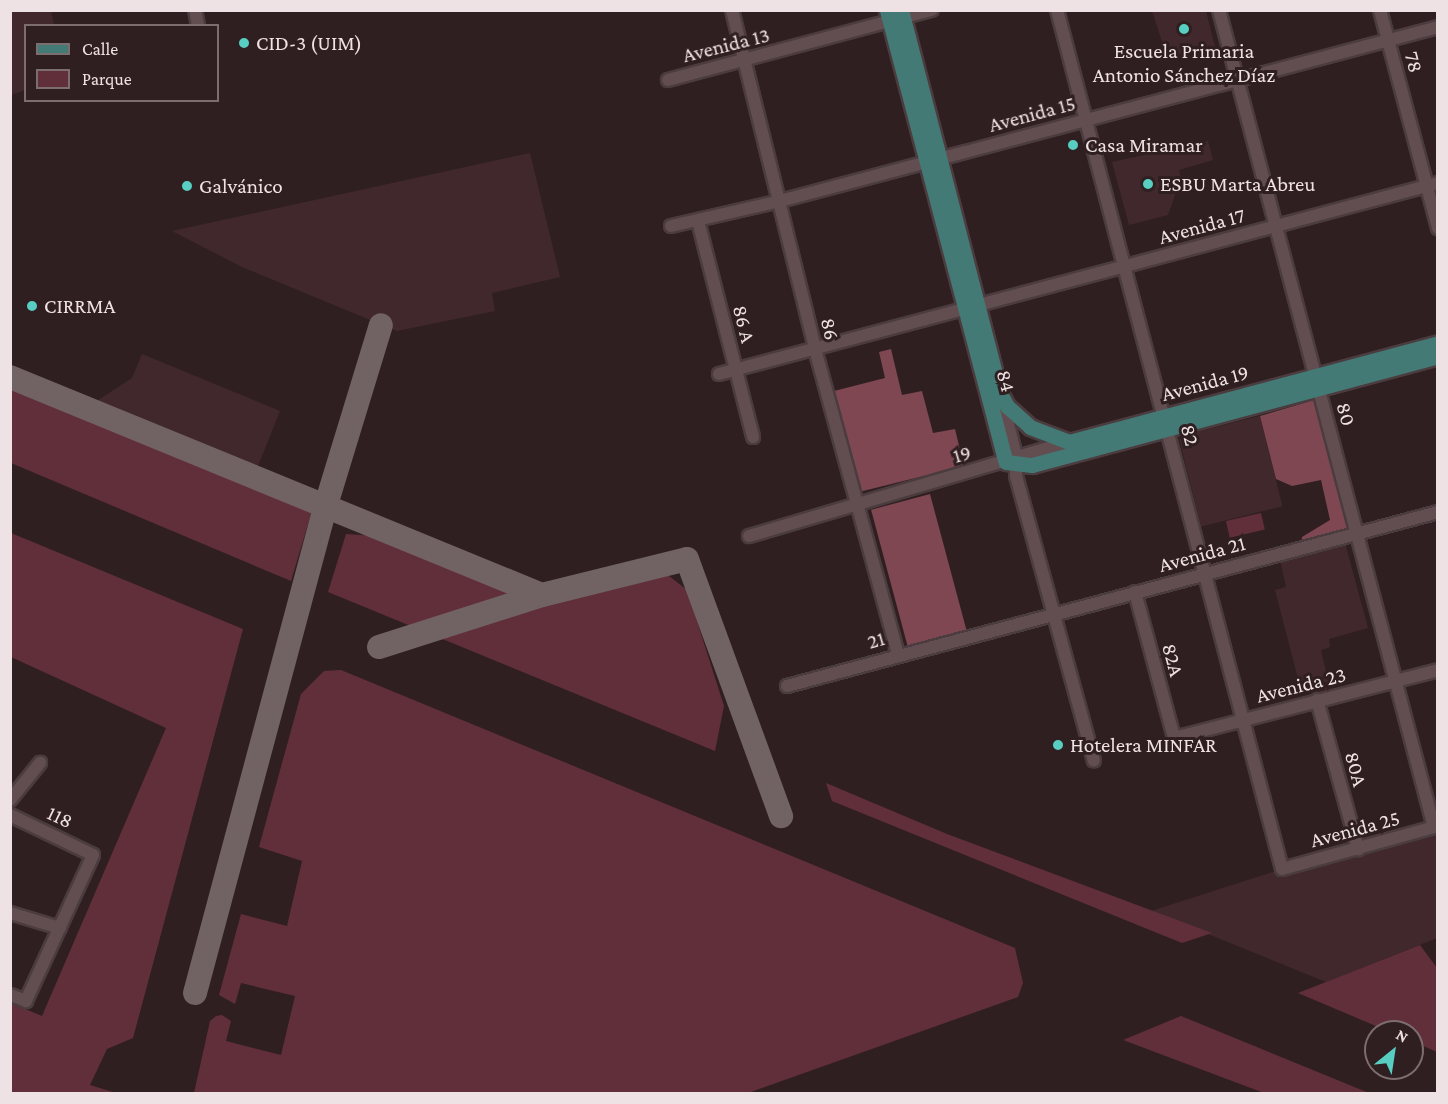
<!DOCTYPE html>
<html>
<head>
<meta charset="utf-8">
<style>
	body { margin:0 }
	#map { position:relative; width:1448px; height:1104px; overflow:hidden; background:#301f21; font-family:"Crimson Pro",serif }
	div>[style] { position:absolute }
	.built>* { inset:0; background:#40282c; transform-origin:0 0 }
	.green>* { inset:0; background:#612f39; transform-origin:0 0 }
	.forest>* { inset:0; background:#7e4752; transform-origin:0 0 }
	.taxiway>* { height:24px; margin:-12px; padding:0 12px; transform-origin:12px; border-radius:12px; background:#716264 }
	.roads { filter:drop-shadow(2px 0 #4b3c3f) drop-shadow(-2px 0 #4b3c3f) drop-shadow(0 2px #4b3c3f) drop-shadow(0 -2px #4b3c3f) }
	.minor>* { height:12px; margin:-6px; padding:0 6px; transform-origin:6px; border-radius:6px; background:#624e51 }
	.major>* { height:15px; margin:-7.5px; padding:0 7.5px; transform-origin:7.5px; border-radius:7.5px; background:#437a76 }
	.dots>* { width:16px; height:16px; translate:-50% -50%; box-sizing:border-box; border:3px solid #301f21; border-radius:50% }
	span { translate:-50% -50%; white-space:nowrap; text-align:center; line-height:1.15; -webkit-text-stroke:6px #301f21; paint-order:stroke }
	.poi-label { font-size:21px; color:#eee2e4 }
	.left { translate:0 -50%; text-align:left }
	.street-label { font-size:21px; color:#eee2e4 }
	.frame { position:absolute; inset:0; border:12px solid #eee2e4; pointer-events:none }
	.legend { position:absolute; left:24px; top:24px; width:195px; height:78px; box-sizing:border-box; background:#301f21; border:2px solid #7c6d6f; margin:0; padding:8px 10px; list-style:none; font-size:18px; color:#eee2e4 }
	.legend li { display:flex; align-items:center; gap:12px; height:30px }
	.legend b { width:30px; border:2px solid #7c6d6f }
	.north { position:absolute; left:1364px; top:1020px; width:60px; height:60px; box-sizing:border-box; background:#301f21; border:2px solid #7c6d6f; border-radius:50%; rotate:30deg; font-size:16px; font-weight:700; line-height:24px; text-align:center; color:#eee2e4 }
	.north::after { content:''; display:block; margin:auto; width:21px; height:27px; background:#57cec1; clip-path:polygon(50% 0,100% 100%,50% 72%,0 100%) }
</style>
</head>
<body>
<div id="map">
	<div class="built">
		<div style="clip-path:polygon(11px 10px,51px 11px,54px 25px,26px 26px,25px 90px,11px 95px)"></div>
		<div style="clip-path:polygon(1152px 11px,1206px 11px,1215px 47px,1168px 60px)"></div>
		<div style="clip-path:polygon(1208px 141px,1213px 160px,1179px 170px,1181px 178px,1168px 215px,1129px 225px,1112px 162px)"></div>
		<div style="clip-path:polygon(530px 153px,560px 277px,492px 293px,495px 311px,397px 331px,242px 267px,172px 231px)"></div>
		<div style="clip-path:polygon(142px 354px,280px 411px,254px 476px,86px 408px,132px 378px)"></div>
		<div style="left:1260px;top:416px;width:93px;height:84px;rotate:76deg"></div>
		<div style="clip-path:polygon(1345px 543px,1368px 628px,1329px 639px,1330px 647px,1321px 650px,1330px 689px,1302px 694px,1275px 590px,1286px 587px,1280px 559px)"></div>
		<div style="clip-path:polygon(1437px 826px,1437px 938px,1326px 982px,1151px 911px,1282px 869px)"></div>
	</div>
	<div class="green">
		<div style="clip-path:polygon(11px 382px,312px 511px,291px 581px,11px 463px)"></div>
		<div style="left:1261px;top:513px;width:17px;height:36px;rotate:77deg"></div>
		<div style="clip-path:polygon(11px 533px,243px 629px,133px 1038px,107px 1049px,90px 1085px,116px 1093px,11px 1093px,11px 1003px,42px 1016px,166px 728px,11px 657px)"></div>
		<div style="clip-path:polygon(346px 534px,375px 536px,553px 604px,656px 574px,669px 576px,687px 590px,724px 706px,715px 751px,328px 592px)"></div>
		<div style="clip-path:polygon(341px 670px,1015px 948px,1023px 983px,1018px 997px,748px 1093px,194px 1093px,210px 1021px,216px 1016px,222px 1015px,231px 1021px,226px 1041px,281px 1055px,295px 996px,241px 983px,235px 1004px,219px 995px,241px 914px,287px 926px,302px 861px,259px 847px,301px 694px,324px 671px)"></div>
		<div style="clip-path:polygon(826px 783px,947px 834px,1212px 933px,1182px 943px,832px 801px)"></div>
		<div style="clip-path:polygon(1420px 945px,1437px 968px,1437px 1052px,1412px 1041px,1412px 1032px,1390px 1032px,1298px 993px)"></div>
		<div style="clip-path:polygon(1181px 1016px,1369px 1093px,1264px 1093px,1123px 1040px)"></div>
	</div>
	<div class="forest">
		<div style="clip-path:polygon(891px 349px,902px 395px,922px 391px,933px 433px,955px 429px,964px 466px,859px 492px,834px 391px,885px 378px,879px 352px)"></div>
		<div style="clip-path:polygon(1314px 400px,1348px 531px,1301px 544px,1302px 537px,1330px 520px,1321px 480px,1292px 486px,1276px 479px,1260px 416px)"></div>
		<div style="left:930px;top:494px;width:142px;height:61px;rotate:75deg"></div>
	</div>
	<div class="taxiway">
		<div style="left:10px;top:377px;width:575px;rotate:22.28deg"></div>
		<div style="left:379px;top:647px;width:171px;rotate:-17.7deg"></div>
		<div style="left:542px;top:595px;width:149px;rotate:-13.9deg"></div>
		<div style="left:687px;top:559px;width:274px;rotate:69.9deg"></div>
		<div style="left:195px;top:993px;width:502px;rotate:-75deg"></div>
		<div style="left:325px;top:508px;width:191px;rotate:-73deg"></div>
	</div>
	<div class="roads">
		<div class="minor">
			<div style="left:195px;top:10px;width:16px;rotate:79deg"></div>
			<div style="left:732px;top:10px;width:349px;rotate:76.2deg"></div>
			<div style="left:815px;top:349px;width:316px;rotate:74.8deg"></div>
			<div style="left:1057px;top:10px;width:888px;rotate:75.32deg"></div>
			<div style="left:1282px;top:869px;width:162px;rotate:-15.4deg"></div>
			<div style="left:1219px;top:10px;width:845px;rotate:75.26deg"></div>
			<div style="left:1380px;top:10px;width:226px;rotate:75.1deg"></div>
			<div style="left:668px;top:80px;width:273px;rotate:-14.9deg"></div>
			<div style="left:698px;top:221px;width:223px;rotate:75.7deg"></div>
			<div style="left:671px;top:226px;width:112px;rotate:-12.9deg"></div>
			<div style="left:780px;top:201px;width:681px;rotate:-14.81deg"></div>
			<div style="left:719px;top:374px;width:744px;rotate:-14.88deg"></div>
			<div style="left:1002px;top:400px;width:58px;rotate:76deg"></div>
			<div style="left:1016px;top:456px;width:20px;rotate:90deg"></div>
			<div style="left:1016px;top:476px;width:295px;rotate:74.7deg"></div>
			<div style="left:749px;top:536px;width:334px;rotate:-16.4deg"></div>
			<div style="left:1135px;top:592px;width:151px;rotate:75deg"></div>
			<div style="left:1174px;top:738px;width:273px;rotate:-14.4deg"></div>
			<div style="left:787px;top:686px;width:674px;rotate:-14.96deg"></div>
			<div style="left:1317px;top:700px;width:155px;rotate:74.6deg"></div>
			<div style="left:10px;top:800px;width:48px;rotate:-51deg"></div>
			<div style="left:10px;top:815px;width:92px;rotate:25.7deg"></div>
			<div style="left:93px;top:855px;width:161px;rotate:114.7deg"></div>
			<div style="left:26px;top:1001px;width:17px;rotate:-159deg"></div>
			<div style="left:10px;top:913px;width:52px;rotate:16.7deg"></div>
		</div>
		<div class="major">
			<div style="left:887px;top:10px;width:467px;rotate:75.3deg"></div>
			<div style="left:1006px;top:462px;width:26px;rotate:7deg"></div>
			<div style="left:1032px;top:465px;width:420px;rotate:-15deg"></div>
			<div style="left:901px;top:10px;width:396px;rotate:75.5deg"></div>
			<div style="left:1000px;top:393px;width:15px;rotate:62deg"></div>
			<div style="left:1007px;top:406px;width:31px;rotate:42deg"></div>
			<div style="left:1030px;top:427px;width:42px;rotate:21deg"></div>
			<div style="left:1069px;top:442px;width:382px;rotate:-15deg"></div>
		</div>
	</div>
	<div class="dots">
		<div style="left:1184px;top:29px;background:#57cec1"></div>
		<div style="left:244px;top:43px;background:#57cec1"></div>
		<div style="left:1073px;top:145px;background:#57cec1"></div>
		<div style="left:1148px;top:184px;background:#57cec1"></div>
		<div style="left:187px;top:186px;background:#57cec1"></div>
		<div style="left:32px;top:306px;background:#57cec1"></div>
		<div style="left:1058px;top:745px;background:#57cec1"></div>
	</div>
	<div class="poi-label">
		<span class="left" style="left:256px;top:43px">CID-3 (UIM)</span>
		<span style="left:1184px;top:63px">Escuela Primaria<br>Antonio Sánchez Díaz</span>
		<span class="left" style="left:1085px;top:145px">Casa Miramar</span>
		<span class="left" style="left:1160px;top:184px">ESBU Marta Abreu</span>
		<span class="left" style="left:199px;top:186px">Galvánico</span>
		<span class="left" style="left:44px;top:306px">CIRRMA</span>
		<span class="left" style="left:1070px;top:745px">Hotelera MINFAR</span>
	</div>
	<div class="street-label">
		<span style="left:726px;top:45px;rotate:-14deg">Avenida 13</span>
		<span style="left:1414px;top:62px;rotate:75deg">78</span>
		<span style="left:1032px;top:114px;rotate:-15deg">Avenida 15</span>
		<span style="left:1202px;top:226px;rotate:-15deg">Avenida 17</span>
		<span style="left:744px;top:324px;rotate:76deg">86 A</span>
		<span style="left:830px;top:329px;rotate:77deg">86</span>
		<span style="left:1006px;top:381px;rotate:75deg">84</span>
		<span style="left:1205px;top:383px;rotate:-15deg">Avenida 19</span>
		<span style="left:1346px;top:414px;rotate:74deg">80</span>
		<span style="left:1190px;top:435px;rotate:76deg">82</span>
		<span style="left:962px;top:454px;rotate:-16deg">19</span>
		<span style="left:1202px;top:554px;rotate:-15deg">Avenida 21</span>
		<span style="left:876px;top:640px;rotate:-16deg">21</span>
		<span style="left:1173px;top:660px;rotate:75deg">82A</span>
		<span style="left:1301px;top:685px;rotate:-14deg">Avenida 23</span>
		<span style="left:1356px;top:769px;rotate:75deg">80A</span>
		<span style="left:60px;top:817px;rotate:26deg">118</span>
		<span style="left:1355px;top:829px;rotate:-15deg">Avenida 25</span>
	</div>
	<div class="frame"></div>
	<ul class="legend">
	<li><b style="height:8px;background:#437a76"></b>Calle</li>
	<li><b style="height:16px;background:#612f39"></b>Parque</li>
	</ul>
	<div class="north">N</div>
</div>
</body>
</html>
